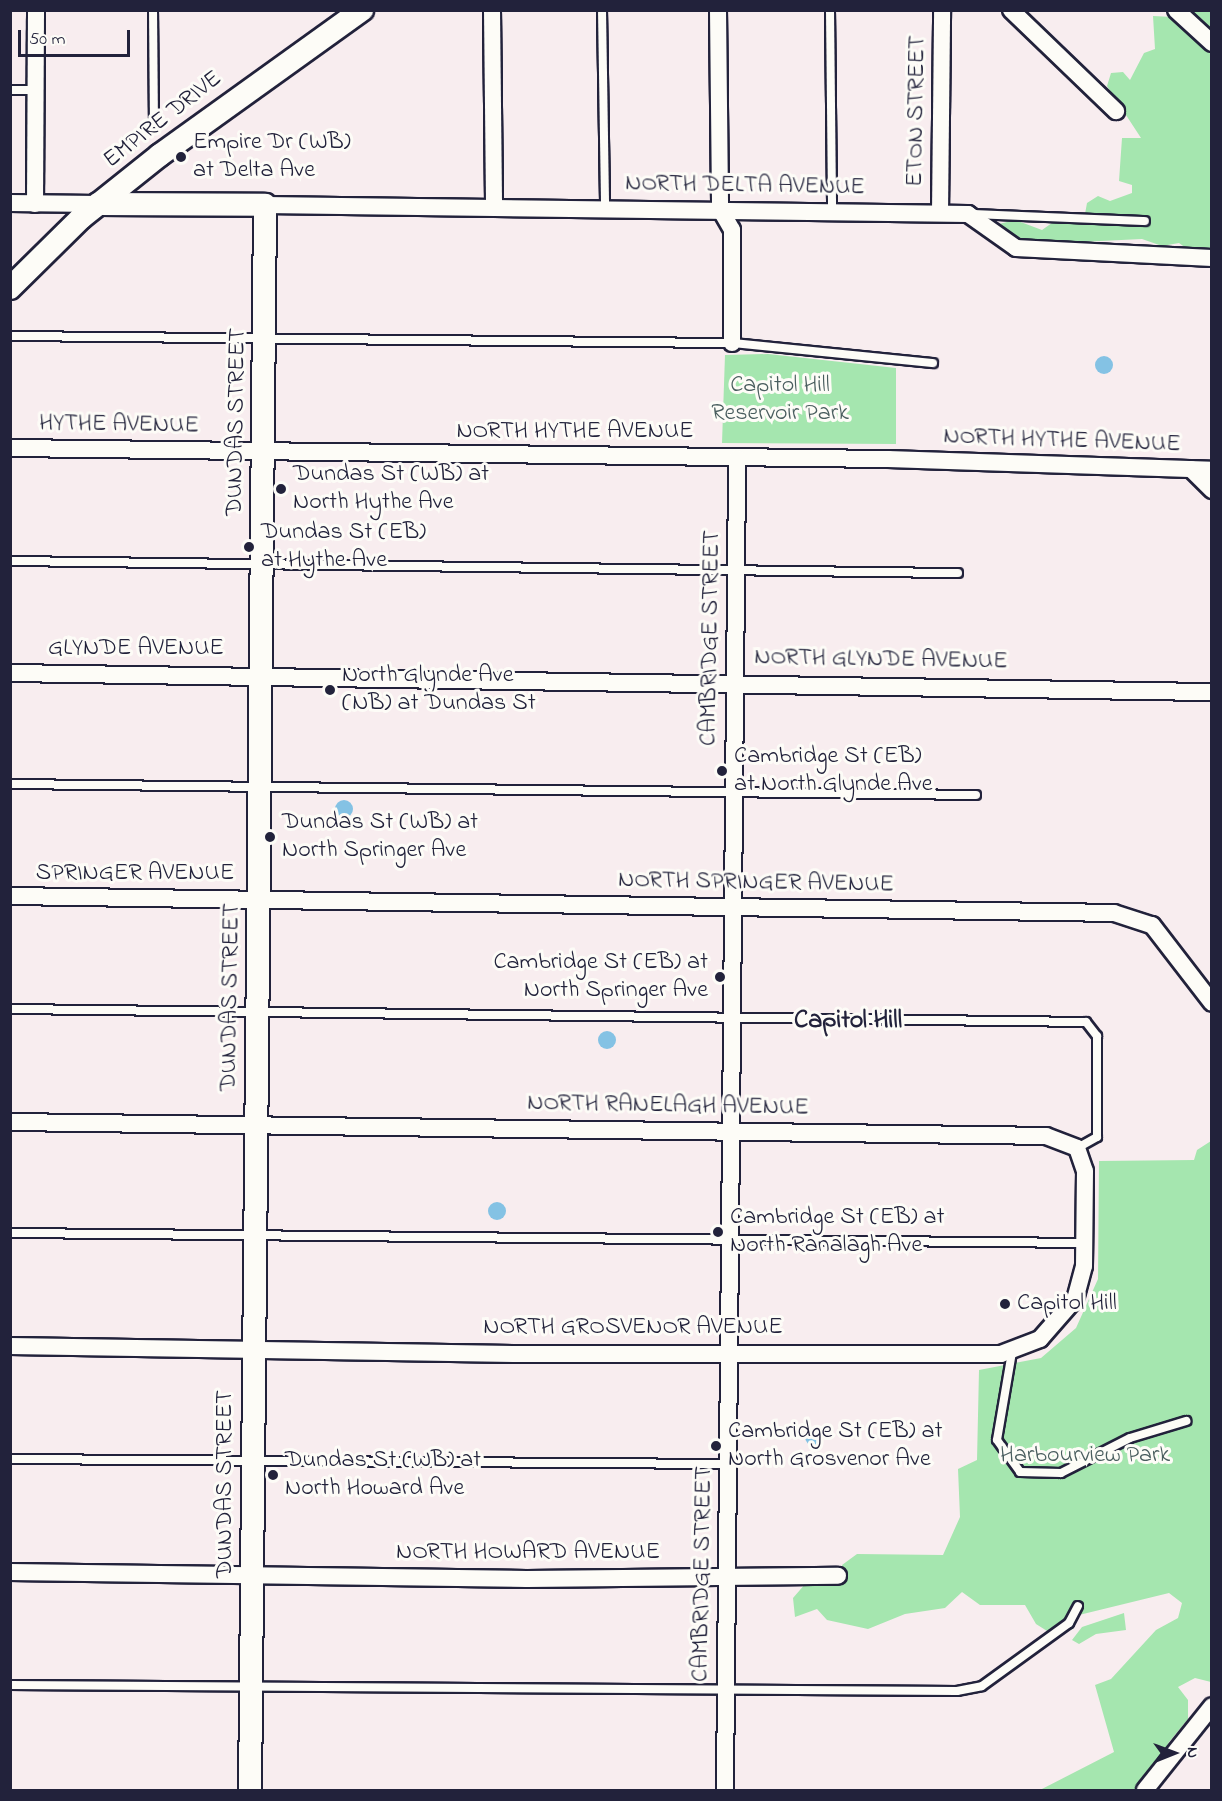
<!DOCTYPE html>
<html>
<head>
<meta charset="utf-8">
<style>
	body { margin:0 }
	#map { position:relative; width:1222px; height:1801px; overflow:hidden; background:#f8edef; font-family:"Indie Flower",sans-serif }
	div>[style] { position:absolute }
	.green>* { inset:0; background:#a5e6af }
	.water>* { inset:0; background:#84c2e4 }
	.round { border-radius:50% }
	.roads { filter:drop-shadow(2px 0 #22223b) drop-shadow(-2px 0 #22223b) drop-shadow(0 2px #22223b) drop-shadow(0 -2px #22223b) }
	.lane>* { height:8px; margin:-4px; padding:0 4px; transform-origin:4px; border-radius:4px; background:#fdfcf7 }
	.street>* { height:16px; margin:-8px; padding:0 8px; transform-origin:8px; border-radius:8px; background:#fdfcf7 }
	.secondary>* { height:22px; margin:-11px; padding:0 11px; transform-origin:11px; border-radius:11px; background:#fdfcf7 }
	.dots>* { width:16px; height:16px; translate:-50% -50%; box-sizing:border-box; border:3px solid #fdfcf7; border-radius:50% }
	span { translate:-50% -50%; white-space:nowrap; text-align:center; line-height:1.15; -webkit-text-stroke:6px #fdfcf7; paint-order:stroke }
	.street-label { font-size:24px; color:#22223b }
	.poi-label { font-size:24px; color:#22223b }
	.left { translate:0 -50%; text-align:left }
	.right { translate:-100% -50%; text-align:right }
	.park-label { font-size:24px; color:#495d5e }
	.neighbourhood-label { font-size:26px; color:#22223b; font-weight:700 }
	.frame { position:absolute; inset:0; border:12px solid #22223b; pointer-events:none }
	.north { position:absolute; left:1144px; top:1723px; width:60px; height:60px; -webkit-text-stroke:4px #fdfcf7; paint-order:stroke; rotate:89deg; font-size:16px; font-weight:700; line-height:24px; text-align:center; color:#22223b }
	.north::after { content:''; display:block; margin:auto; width:21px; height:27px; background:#22223b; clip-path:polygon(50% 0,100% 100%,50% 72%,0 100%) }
	.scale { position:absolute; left:18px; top:30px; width:112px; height:27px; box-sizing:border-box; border:3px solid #22223b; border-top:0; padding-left:8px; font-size:18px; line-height:21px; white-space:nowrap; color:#22223b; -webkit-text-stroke:4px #fdfcf7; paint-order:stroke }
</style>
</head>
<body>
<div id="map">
	<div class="green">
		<div style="clip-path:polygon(1189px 11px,1211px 11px,1211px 266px,1179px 243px,1162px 246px,1142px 239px,1018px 245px,991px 226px,1015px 220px,1042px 230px,1066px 213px,1085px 214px,1087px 203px,1098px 196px,1110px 201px,1132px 193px,1132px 185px,1119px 181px,1122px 138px,1141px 138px,1107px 86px,1111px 73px,1123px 72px,1130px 80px,1144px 53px,1155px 49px,1153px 16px,1173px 17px,1198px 43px,1207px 33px)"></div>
		<div style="clip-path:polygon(768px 354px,896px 368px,896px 444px,722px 443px,725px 355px)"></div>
		<div style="clip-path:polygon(1211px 1141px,1211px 1682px,1195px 1678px,1178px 1687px,1188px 1700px,1188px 1719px,1169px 1742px,1146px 1790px,1040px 1790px,1114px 1752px,1095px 1685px,1111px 1679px,1156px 1630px,1178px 1618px,1182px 1603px,1169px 1593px,1079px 1615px,1073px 1629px,1055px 1636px,1036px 1624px,1025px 1605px,980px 1605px,962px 1592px,945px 1608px,905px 1614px,868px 1629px,827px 1620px,817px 1609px,795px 1617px,793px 1598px,806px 1583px,845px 1578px,842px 1565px,857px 1554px,943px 1555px,960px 1517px,958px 1469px,977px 1460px,979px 1370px,1041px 1358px,1076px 1328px,1098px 1279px,1099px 1161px,1194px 1160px,1197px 1150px)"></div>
		<div style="clip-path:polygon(1124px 1613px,1126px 1630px,1096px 1634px,1079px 1644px,1072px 1640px,1082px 1627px)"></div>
	</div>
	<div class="water">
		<div class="round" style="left:1095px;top:356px;width:18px;height:18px"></div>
		<div class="round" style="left:335px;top:800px;width:18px;height:18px"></div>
		<div class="round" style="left:598px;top:1031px;width:18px;height:18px"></div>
		<div class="round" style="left:488px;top:1202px;width:18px;height:18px"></div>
		<div class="round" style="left:805px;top:1428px;width:18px;height:18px"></div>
	</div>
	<div class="roads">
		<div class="lane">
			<div style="left:153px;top:10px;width:113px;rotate:89.5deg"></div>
			<div style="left:602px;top:10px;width:198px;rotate:89.1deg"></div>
			<div style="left:830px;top:10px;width:201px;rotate:89.4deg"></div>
			<div style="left:10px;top:90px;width:26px"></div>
			<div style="left:971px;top:214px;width:174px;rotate:2.3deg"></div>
			<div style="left:10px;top:336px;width:722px;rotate:0.56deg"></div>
			<div style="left:732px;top:343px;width:202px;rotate:5.7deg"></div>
			<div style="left:10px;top:561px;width:948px;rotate:0.73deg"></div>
			<div style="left:10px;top:784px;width:966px;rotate:0.65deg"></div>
			<div style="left:10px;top:1009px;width:1076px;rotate:0.69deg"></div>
			<div style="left:1086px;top:1022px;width:18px;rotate:52deg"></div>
			<div style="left:1097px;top:1036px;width:101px;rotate:90deg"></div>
			<div style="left:1097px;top:1137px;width:23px;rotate:151deg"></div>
			<div style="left:10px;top:1233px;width:1074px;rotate:0.53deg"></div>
			<div style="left:1012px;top:1352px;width:89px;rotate:99.7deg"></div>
			<div style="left:997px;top:1440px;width:39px;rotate:54deg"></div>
			<div style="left:1020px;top:1472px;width:41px;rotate:1.4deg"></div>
			<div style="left:1061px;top:1473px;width:77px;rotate:-26.9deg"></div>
			<div style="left:1130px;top:1438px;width:59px;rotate:-16.9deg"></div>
			<div style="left:10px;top:1459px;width:718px;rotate:0.4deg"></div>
			<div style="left:10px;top:1685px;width:947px;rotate:0.36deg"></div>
			<div style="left:957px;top:1691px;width:25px;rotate:-11deg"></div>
			<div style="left:982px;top:1686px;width:107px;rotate:-35.9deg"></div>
			<div style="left:1069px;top:1623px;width:19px;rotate:-62deg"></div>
		</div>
		<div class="street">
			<div style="left:492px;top:10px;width:196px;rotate:89.4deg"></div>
			<div style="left:718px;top:10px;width:199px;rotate:89.4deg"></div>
			<div style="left:720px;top:209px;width:24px;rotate:60deg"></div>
			<div style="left:732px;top:230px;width:113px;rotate:90deg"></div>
			<div style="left:1011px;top:10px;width:146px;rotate:43.9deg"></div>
			<div style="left:1176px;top:10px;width:49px;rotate:42.5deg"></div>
			<div style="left:10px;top:203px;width:88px;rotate:0.7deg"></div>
			<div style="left:35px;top:204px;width:194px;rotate:-89.7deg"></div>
			<div style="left:265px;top:205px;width:703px;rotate:0.73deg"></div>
			<div style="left:968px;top:214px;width:59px;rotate:35.3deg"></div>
			<div style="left:1016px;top:248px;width:196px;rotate:2.9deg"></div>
			<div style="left:940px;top:213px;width:203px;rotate:-89.4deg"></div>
			<div style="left:10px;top:448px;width:878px;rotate:0.72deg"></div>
			<div style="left:888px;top:459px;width:324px;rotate:1.9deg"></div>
			<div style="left:1191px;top:469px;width:30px;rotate:45deg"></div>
			<div style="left:10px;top:673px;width:1202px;rotate:0.91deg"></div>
			<div style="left:10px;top:896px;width:1104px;rotate:0.88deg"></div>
			<div style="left:1114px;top:913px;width:40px;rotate:18deg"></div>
			<div style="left:1152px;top:925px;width:98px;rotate:52.4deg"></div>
			<div style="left:10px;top:1122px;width:1036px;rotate:0.77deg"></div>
			<div style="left:1046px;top:1136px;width:33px;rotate:21deg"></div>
			<div style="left:1077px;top:1148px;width:24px;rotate:71deg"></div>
			<div style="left:1085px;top:1171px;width:95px;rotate:90.6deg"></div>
			<div style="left:1084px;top:1266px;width:34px;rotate:105deg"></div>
			<div style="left:1075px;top:1299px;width:53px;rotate:131.2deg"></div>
			<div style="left:1040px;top:1339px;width:42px;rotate:159deg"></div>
			<div style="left:1001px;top:1354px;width:486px;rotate:180deg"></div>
			<div style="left:515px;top:1354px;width:505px;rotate:-179.09deg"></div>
			<div style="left:10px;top:1572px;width:517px;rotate:0.78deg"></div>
			<div style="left:527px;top:1579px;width:311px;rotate:-0.6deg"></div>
			<div style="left:725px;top:1790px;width:1332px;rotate:-89.48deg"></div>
			<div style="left:1145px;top:1790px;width:107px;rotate:-51.4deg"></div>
		</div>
		<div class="secondary">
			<div style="left:98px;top:204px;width:167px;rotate:0.3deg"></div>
			<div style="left:265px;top:205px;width:1585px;rotate:90.54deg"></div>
			<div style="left:10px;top:288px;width:100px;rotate:-44.6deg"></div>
			<div style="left:81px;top:218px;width:101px;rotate:-38.6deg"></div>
			<div style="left:160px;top:155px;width:249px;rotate:-35.7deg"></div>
		</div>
	</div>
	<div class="dots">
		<div style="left:181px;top:157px;background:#22223b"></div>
		<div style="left:281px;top:489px;background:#22223b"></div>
		<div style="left:249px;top:547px;background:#22223b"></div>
		<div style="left:330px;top:690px;background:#22223b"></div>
		<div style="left:722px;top:771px;background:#22223b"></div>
		<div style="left:270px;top:837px;background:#22223b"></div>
		<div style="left:720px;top:977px;background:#22223b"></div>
		<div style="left:718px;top:1232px;background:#22223b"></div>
		<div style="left:1005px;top:1304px;background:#22223b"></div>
		<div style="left:716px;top:1446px;background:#22223b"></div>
		<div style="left:273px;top:1475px;background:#22223b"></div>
	</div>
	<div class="street-label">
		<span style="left:917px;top:111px;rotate:-89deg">ETON STREET</span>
		<span style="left:163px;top:120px;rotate:-38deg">EMPIRE DRIVE</span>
		<span style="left:745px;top:186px;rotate:1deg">NORTH DELTA AVENUE</span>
		<span style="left:237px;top:422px;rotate:-89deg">DUNDAS STREET</span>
		<span style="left:119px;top:425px;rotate:1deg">HYTHE AVENUE</span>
		<span style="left:575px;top:432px">NORTH HYTHE AVENUE</span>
		<span style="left:1062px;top:441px;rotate:2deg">NORTH HYTHE AVENUE</span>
		<span style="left:711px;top:638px;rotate:-89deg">CAMBRIDGE STREET</span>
		<span style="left:136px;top:649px">GLYNDE AVENUE</span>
		<span style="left:881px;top:660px;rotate:1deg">NORTH GLYNDE AVENUE</span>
		<span style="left:135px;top:874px">SPRINGER AVENUE</span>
		<span style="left:756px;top:883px;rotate:1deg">NORTH SPRINGER AVENUE</span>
		<span style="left:231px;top:997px;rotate:-89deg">DUNDAS STREET</span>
		<span style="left:668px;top:1106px;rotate:1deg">NORTH RANELAGH AVENUE</span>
		<span style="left:633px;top:1328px">NORTH GROSVENOR AVENUE</span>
		<span style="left:226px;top:1484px;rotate:-90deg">DUNDAS STREET</span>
		<span style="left:528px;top:1553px">NORTH HOWARD AVENUE</span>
		<span style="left:703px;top:1574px;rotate:-89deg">CAMBRIDGE STREET</span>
	</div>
	<div class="poi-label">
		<span class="left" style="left:193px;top:157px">Empire Dr (WB)<br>at Delta Ave</span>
		<span class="left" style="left:293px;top:489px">Dundas St (WB) at<br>North Hythe Ave</span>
		<span class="left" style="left:261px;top:547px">Dundas St (EB)<br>at Hythe Ave</span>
		<span class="left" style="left:342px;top:690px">North Glynde Ave<br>(NB) at Dundas St</span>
		<span class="left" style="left:734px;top:771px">Cambridge St (EB)<br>at North Glynde Ave</span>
		<span class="left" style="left:282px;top:837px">Dundas St (WB) at<br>North Springer Ave</span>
		<span class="right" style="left:708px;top:977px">Cambridge St (EB) at<br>North Springer Ave</span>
		<span class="left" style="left:730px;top:1232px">Cambridge St (EB) at<br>North Ranalagh Ave</span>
		<span class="left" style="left:1017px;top:1304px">Capitol Hill</span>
		<span class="left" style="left:728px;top:1446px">Cambridge St (EB) at<br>North Grosvenor Ave</span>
		<span class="left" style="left:285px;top:1475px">Dundas St (WB) at<br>North Howard Ave</span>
	</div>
	<div class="park-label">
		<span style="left:780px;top:400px">Capitol Hill<br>Reservoir Park</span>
		<span style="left:1085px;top:1456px">Harbourview Park</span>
	</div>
	<div class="neighbourhood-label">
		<span style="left:848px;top:1022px">Capitol Hill</span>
	</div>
	<div class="frame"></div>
	<div class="north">N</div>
	<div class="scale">50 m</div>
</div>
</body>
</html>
